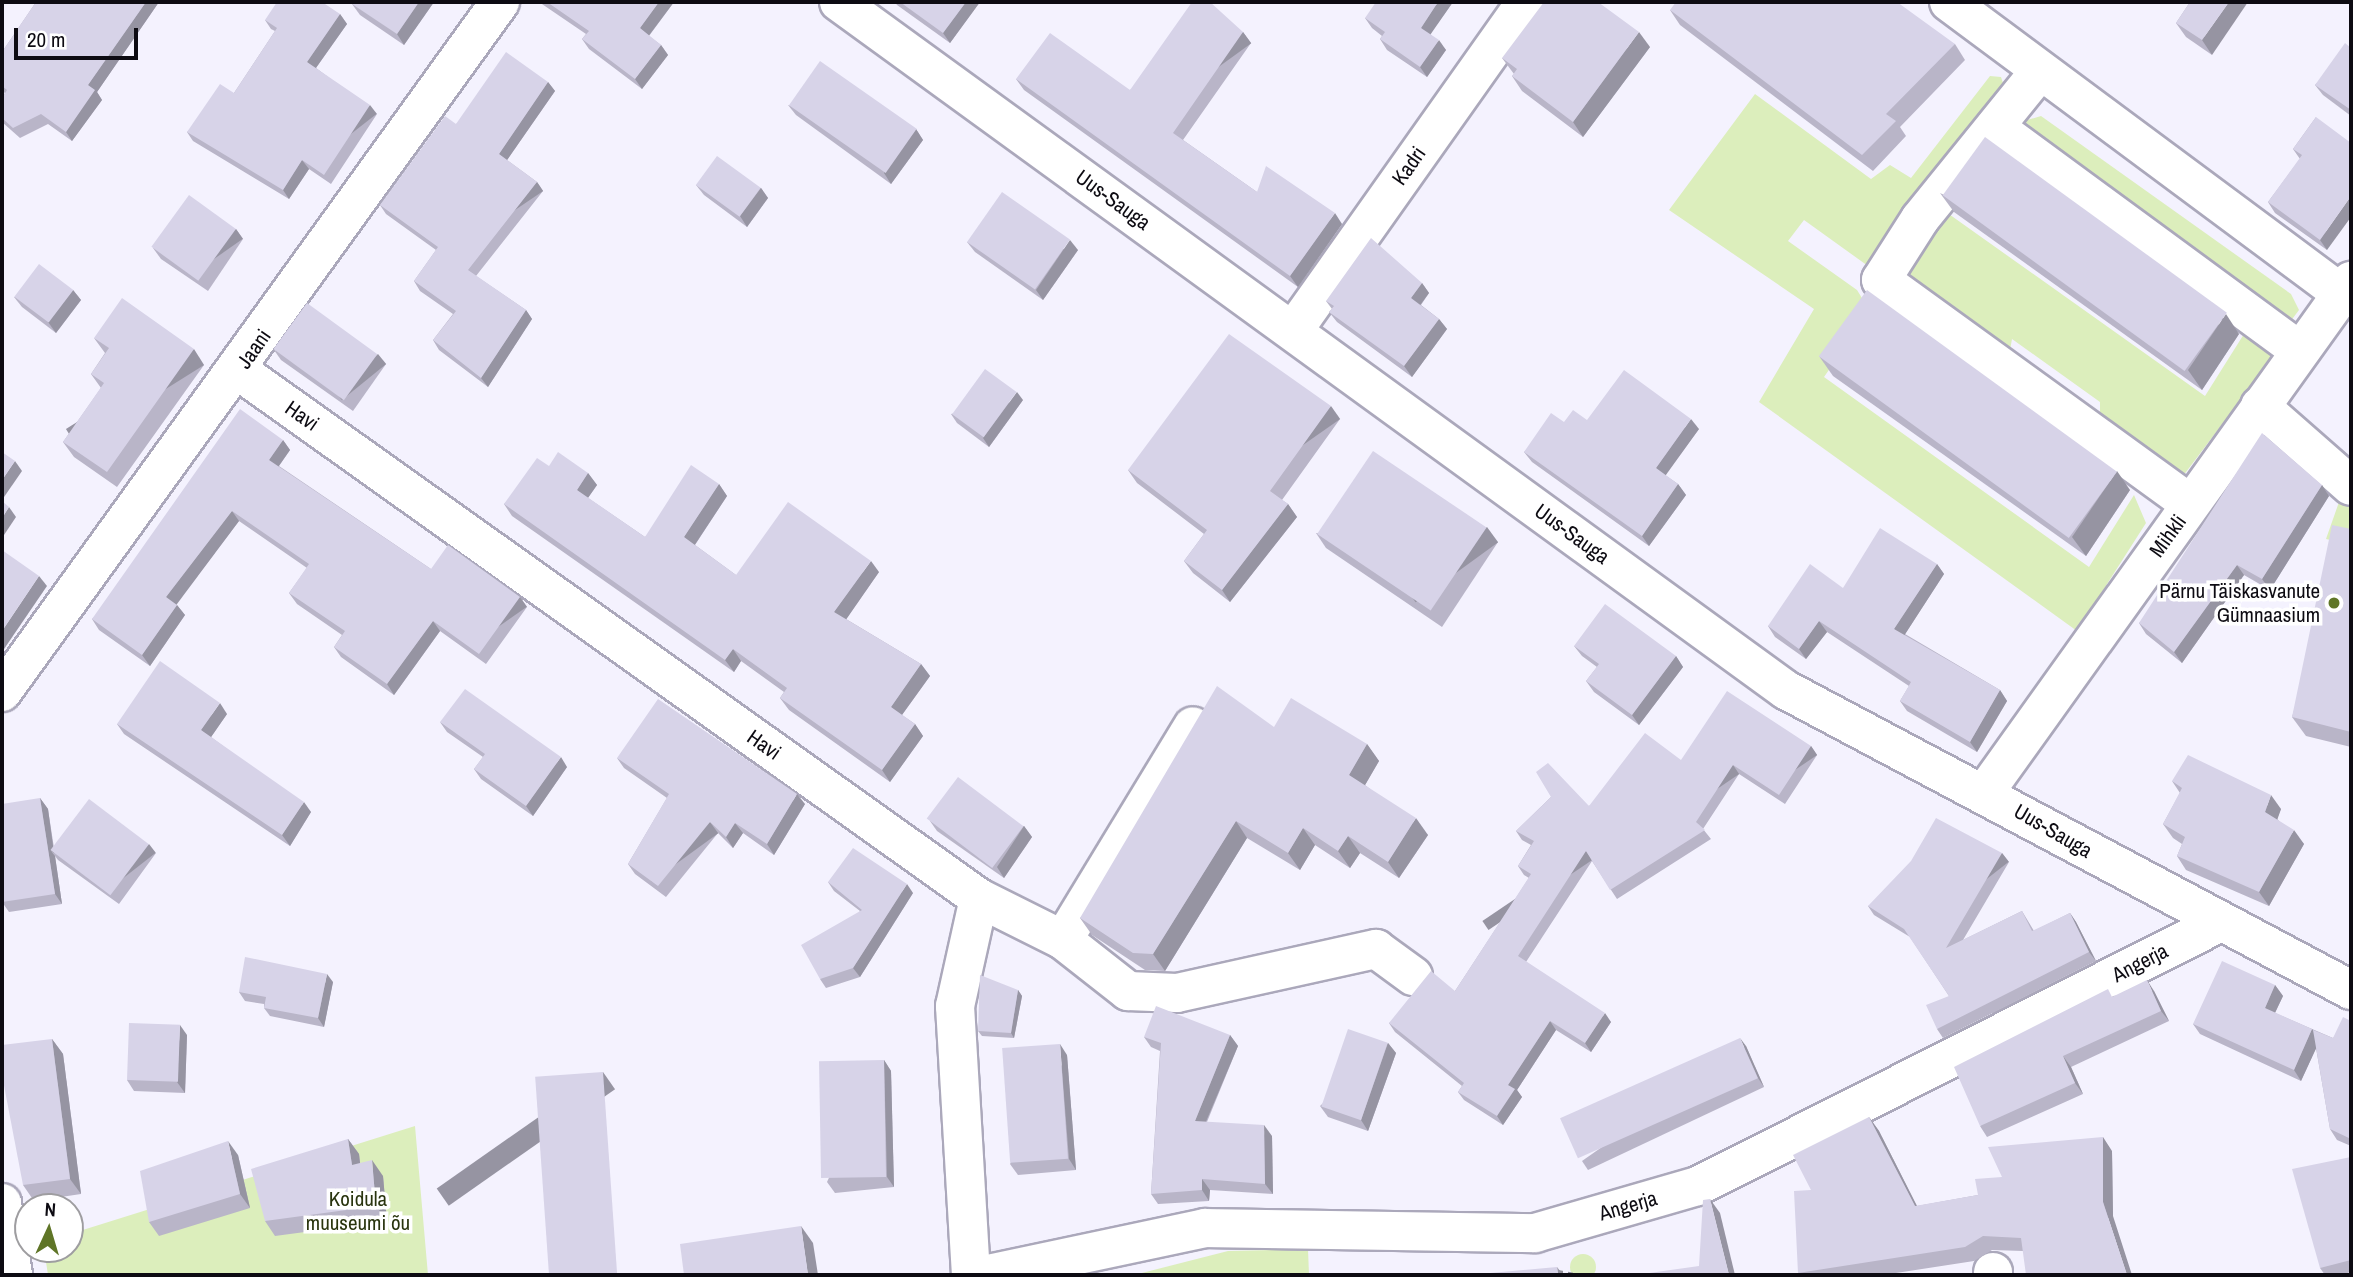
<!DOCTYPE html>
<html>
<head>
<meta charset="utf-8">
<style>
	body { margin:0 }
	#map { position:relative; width:2353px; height:1277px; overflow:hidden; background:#f4f2fe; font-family:"Archivo Narrow",sans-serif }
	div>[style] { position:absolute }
	.green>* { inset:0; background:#dceebc }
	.round { border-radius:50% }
	.path>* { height:4.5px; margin-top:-2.25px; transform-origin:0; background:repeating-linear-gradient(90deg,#918f98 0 5px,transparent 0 10px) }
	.roads { filter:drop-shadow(2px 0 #aba8bb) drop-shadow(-2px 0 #aba8bb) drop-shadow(0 2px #aba8bb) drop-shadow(0 -2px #aba8bb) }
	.minor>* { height:38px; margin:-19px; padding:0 19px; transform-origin:19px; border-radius:19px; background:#fff }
	.wall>* { inset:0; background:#b9b5c8 }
	.shaded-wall>* { inset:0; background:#9694a2; transform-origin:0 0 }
	.building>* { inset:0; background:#d7d3e8; transform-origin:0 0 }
	.dots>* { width:19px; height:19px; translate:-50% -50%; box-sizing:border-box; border:4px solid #fff; border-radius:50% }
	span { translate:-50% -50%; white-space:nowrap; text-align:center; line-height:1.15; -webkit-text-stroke:7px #fff; paint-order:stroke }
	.street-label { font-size:21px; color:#0d0b12 }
	.poi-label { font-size:21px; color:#0d0b12 }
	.right { translate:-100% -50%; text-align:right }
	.park-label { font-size:21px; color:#29340e }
	.frame { position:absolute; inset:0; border:4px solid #0d0b12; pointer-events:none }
	.north { position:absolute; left:14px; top:1193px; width:70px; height:70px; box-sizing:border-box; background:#fff; border:2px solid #9e9da0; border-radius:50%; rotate:4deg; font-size:19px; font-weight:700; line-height:28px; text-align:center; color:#0d0b12 }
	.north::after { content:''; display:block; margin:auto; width:24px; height:32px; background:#5f7527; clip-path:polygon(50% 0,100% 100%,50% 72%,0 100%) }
	.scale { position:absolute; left:14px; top:28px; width:124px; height:32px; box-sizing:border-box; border:4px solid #0d0b12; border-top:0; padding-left:9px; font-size:21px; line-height:24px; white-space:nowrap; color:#0d0b12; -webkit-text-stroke:5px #fff; paint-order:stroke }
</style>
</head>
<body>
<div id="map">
	<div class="green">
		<div style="clip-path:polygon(1990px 76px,2001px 77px,2007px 95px,1868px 266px,1804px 220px,1788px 241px,1857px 290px,1870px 311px,1824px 377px,2089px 567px,2134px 495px,2146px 523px,2077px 631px,1759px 402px,1814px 309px,1669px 210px,1755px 94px,1871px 179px,1890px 165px,1911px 178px)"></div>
		<div style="clip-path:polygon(2041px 116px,2291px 294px,2299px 310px,2287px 326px,2017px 123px)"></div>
		<div style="clip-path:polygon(1946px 212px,2205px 396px,2249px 326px,2269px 341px,2272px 358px,2180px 480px,2100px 430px,2100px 402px,2012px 339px,2008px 361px,1904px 283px)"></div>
		<div style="clip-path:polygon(2351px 468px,2351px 545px,2326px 539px)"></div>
		<div style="clip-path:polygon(415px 1126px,428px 1275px,48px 1275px,44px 1249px,70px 1249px,70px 1234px)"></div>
		<div style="clip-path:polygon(1308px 1249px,1309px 1275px,1134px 1275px,1228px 1251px)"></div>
		<div class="round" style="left:1570px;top:1254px;width:26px;height:26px"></div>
	</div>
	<div class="path">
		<div style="left:1558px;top:1272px;width:17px;rotate:10deg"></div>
		<div style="left:257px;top:1275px;width:1px"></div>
	</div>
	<div class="roads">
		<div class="minor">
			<div style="left:839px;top:2px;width:1171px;rotate:36deg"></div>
			<div style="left:1786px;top:690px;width:640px;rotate:27.97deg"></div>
			<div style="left:1949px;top:2px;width:490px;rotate:36.6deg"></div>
			<div style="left:2039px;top:72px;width:189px;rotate:129deg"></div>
			<div style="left:1920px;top:219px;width:72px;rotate:122.6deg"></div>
			<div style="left:1881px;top:280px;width:382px;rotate:35.9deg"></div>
			<div style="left:1995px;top:127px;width:378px;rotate:36.3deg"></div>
			<div style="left:1293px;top:331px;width:403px;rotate:-54.7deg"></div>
			<div style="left:239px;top:371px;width:908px;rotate:35.46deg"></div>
			<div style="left:979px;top:898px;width:111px;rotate:102.5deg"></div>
			<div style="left:955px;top:1006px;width:269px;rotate:86.6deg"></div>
			<div style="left:2260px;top:406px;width:121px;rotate:41.3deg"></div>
			<div style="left:2px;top:692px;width:851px;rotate:-54.18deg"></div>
			<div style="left:1985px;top:792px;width:629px;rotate:-54.39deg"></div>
			<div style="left:979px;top:898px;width:94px;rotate:26.6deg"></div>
			<div style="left:1063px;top:940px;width:83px;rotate:38.1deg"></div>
			<div style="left:1128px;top:991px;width:49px;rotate:2.3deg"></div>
			<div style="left:1177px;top:993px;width:204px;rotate:-12.5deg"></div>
			<div style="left:1376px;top:949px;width:46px;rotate:36.1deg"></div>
			<div style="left:1063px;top:940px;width:250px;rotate:-58.7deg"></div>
			<div style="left:2px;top:1203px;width:73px;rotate:81.3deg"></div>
			<div style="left:1993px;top:1272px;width:3px;rotate:90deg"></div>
			<div style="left:984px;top:1275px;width:226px;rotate:-12deg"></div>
			<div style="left:1205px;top:1228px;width:330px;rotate:0.9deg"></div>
			<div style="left:1535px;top:1233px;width:170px;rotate:-16.1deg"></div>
			<div style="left:1698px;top:1186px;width:581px;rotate:-26.79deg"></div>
		</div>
	</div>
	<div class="wall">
		<div style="clip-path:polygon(36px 2px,159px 2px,97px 92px,102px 100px,72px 141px,48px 124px,20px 138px,2px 122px,2px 98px,5px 93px,2px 91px,2px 52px)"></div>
		<div style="clip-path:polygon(354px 2px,434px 2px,404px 45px,360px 15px,352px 4px)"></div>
		<div style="clip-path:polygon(539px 2px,674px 2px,649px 36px,661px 45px,668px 55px,642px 89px,589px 49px,582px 39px,586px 34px)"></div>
		<div style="clip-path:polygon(895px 2px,980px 2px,950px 43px,897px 5px)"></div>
		<div style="clip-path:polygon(1453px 2px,1430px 34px,1446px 50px,1427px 77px,1387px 50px,1380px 39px,1382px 36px,1372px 28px,1365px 18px)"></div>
		<div style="clip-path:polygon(2190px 2px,2212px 55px,2186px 37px,2176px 23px)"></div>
		<div style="clip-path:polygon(1670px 10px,1955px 44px,1965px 60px,1900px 127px,1906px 136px,1873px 171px,1680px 25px)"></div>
		<div style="clip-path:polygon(340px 14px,347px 24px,316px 68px,377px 114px,331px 184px,309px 169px,289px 199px,193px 141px,187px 132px,234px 93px,275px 31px,271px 29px,265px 20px)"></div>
		<div style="clip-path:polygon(1243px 32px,1251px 43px,1183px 140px,1257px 192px,1342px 224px,1298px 287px,1024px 90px,1016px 79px,1130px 90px)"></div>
		<div style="clip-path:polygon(1650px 47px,1583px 137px,1522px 91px,1512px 76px,1514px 74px,1502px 58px)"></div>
		<div style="clip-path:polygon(2351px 48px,2351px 116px,2323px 95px,2315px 85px)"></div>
		<div style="clip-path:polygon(548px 82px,555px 91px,507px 160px,537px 182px,543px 191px,476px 276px,526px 310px,532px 319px,488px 387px,439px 350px,433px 340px,453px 314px,420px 291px,414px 281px,436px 250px,386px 214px,380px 205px,456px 124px)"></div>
		<div style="clip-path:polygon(788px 105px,916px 129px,923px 140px,891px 184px,796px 115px)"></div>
		<div style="clip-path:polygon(2316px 117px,2327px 250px,2275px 213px,2268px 202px,2300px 159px,2293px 149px)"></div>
		<div style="clip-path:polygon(696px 185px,761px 188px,768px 198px,747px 227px,704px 195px)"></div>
		<div style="clip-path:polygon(1940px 193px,2239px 334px,2202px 390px,1954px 212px)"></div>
		<div style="clip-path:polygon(236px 229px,243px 239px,208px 291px,161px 259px,153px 248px)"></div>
		<div style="clip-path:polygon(967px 242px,1078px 250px,1043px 300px,975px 252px)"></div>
		<div style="clip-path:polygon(1422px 283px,1429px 293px,1421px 305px,1439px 319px,1447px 329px,1412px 377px,1337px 322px,1329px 312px,1332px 309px,1326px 301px)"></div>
		<div style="clip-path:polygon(73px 290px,81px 300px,56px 333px,22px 307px,14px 297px)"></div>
		<div style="clip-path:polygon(94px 338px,204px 365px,117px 487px,74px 457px,63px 442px,101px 388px,91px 374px,105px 353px)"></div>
		<div style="clip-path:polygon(274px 350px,386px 364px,353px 411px,281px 360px)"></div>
		<div style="clip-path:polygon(1819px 356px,2130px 490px,2086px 556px,1833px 376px)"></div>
		<div style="clip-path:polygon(1023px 400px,989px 447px,957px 423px,951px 414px)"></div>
		<div style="clip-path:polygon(1340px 419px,1282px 500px,1288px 504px,1297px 517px,1230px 602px,1193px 573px,1184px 561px,1204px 534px,1137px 483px,1128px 470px)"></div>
		<div style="clip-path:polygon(1587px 420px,1699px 429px,1665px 475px,1678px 484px,1686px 495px,1649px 546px,1532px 462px,1524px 452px,1564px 422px)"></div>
		<div style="clip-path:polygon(283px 440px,290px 450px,279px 466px,431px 569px,520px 597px,527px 607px,486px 664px,440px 631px,394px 695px,341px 657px,334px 647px,342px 635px,297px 604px,289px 593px,307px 568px,239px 521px,176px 604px,185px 615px,150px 666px,99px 630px,92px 619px)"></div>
		<div style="clip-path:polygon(549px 466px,588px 473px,597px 485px,588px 498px,645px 537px,719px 484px,727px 496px,695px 545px,736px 575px,879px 572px,846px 619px,921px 664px,930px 676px,902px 715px,915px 724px,923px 736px,890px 782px,789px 710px,780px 698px,784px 692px,741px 661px,734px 672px,512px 516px,504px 504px)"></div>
		<div style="clip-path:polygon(2322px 485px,2329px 496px,2270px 590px,2244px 575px,2182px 663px,2146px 634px,2139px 623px)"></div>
		<div style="clip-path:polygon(2351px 529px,2351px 747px,2306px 736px,2292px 717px)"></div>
		<div style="clip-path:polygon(1316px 533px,1498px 542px,1442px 627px,1326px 548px)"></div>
		<div style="clip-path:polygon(1937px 564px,1944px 574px,1905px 634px,2000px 690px,2007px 701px,1977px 752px,1907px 711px,1900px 701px,1909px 686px,1827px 632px,1806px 659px,1775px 637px,1768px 626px,1843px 588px)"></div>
		<div style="clip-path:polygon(1574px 646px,1676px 656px,1683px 667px,1639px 725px,1594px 692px,1586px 681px,1597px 667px,1582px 656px)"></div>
		<div style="clip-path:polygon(227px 714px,211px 737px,311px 812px,290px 846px,124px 734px,117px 724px)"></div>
		<div style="clip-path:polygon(440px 722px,567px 767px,533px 816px,481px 779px,474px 769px,483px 757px,447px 732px)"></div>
		<div style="clip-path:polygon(1274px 727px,1367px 744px,1379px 761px,1365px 785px,1428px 835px,1399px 878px,1360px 853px,1350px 868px,1315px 845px,1300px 870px,1247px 838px,1165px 971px,1145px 970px,1092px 935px,1080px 918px)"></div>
		<div style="clip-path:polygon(1811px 746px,1817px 755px,1785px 804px,1739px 774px,1703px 829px,1711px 839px,1617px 899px,1592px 861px,1526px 962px,1611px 1022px,1591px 1052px,1556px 1030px,1517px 1090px,1522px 1097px,1503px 1125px,1464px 1100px,1458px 1092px,1462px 1086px,1395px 1032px,1389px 1023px,1455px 991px,1529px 878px,1524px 875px,1518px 866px,1531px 845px,1522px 840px,1516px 831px,1551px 797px,1589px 806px,1681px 760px)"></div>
		<div style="clip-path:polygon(617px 758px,805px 804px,774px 855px,743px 833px,733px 848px,718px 833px,666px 897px,635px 874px,628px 864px,667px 798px,624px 768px)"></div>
		<div style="clip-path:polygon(2172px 781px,2281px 809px,2277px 819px,2304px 844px,2269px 906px,2186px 870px,2177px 856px,2182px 844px,2173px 838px,2163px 824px,2180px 793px)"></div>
		<div style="clip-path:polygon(40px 798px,48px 809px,54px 848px,156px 853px,119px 904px,58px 860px,55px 856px,62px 904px,9px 912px,2px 902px)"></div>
		<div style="clip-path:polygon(930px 821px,1024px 826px,1032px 837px,1004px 878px,937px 831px)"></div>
		<div style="clip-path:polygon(2002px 853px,2009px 862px,1963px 940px,2022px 911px,2034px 931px,2070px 913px,2076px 922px,2096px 961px,1943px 1038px,1937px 1029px,1949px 996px,1910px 937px,1874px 915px,1868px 906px)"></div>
		<div style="clip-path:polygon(828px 882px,913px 893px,860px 977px,826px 988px,820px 979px,860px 911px,834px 891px)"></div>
		<div style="clip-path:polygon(333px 982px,324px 1027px,270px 1016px,264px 1008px,264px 1004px,245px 1001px,239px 992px)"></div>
		<div style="clip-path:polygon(2275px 985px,2283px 996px,2275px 1013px,2333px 1038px,2351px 1021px,2351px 1146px,2337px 1140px,2330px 1129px,2316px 1048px,2301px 1081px,2200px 1034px,2193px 1024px)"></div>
		<div style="clip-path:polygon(1018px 990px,1022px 996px,1014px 1038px,982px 1036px,978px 1031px)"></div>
		<div style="clip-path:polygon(2154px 991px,2169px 1021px,2071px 1067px,2083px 1094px,1987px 1137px,1980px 1126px,2113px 996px)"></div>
		<div style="clip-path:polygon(187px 1035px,185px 1093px,134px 1091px,127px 1080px)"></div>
		<div style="clip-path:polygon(1230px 1035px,1238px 1046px,1207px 1122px,1272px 1136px,1273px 1194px,1210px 1190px,1209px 1201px,1158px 1204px,1151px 1194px,1160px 1051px,1151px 1047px,1144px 1037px)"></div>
		<div style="clip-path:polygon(52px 1039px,63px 1054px,81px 1194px,34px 1201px,23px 1185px)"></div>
		<div style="clip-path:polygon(1388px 1043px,1396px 1053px,1368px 1131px,1328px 1117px,1320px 1106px)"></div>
		<div style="clip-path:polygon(1746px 1046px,1764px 1087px,1588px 1170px,1582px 1161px)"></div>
		<div style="clip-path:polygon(1067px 1055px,1076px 1170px,1018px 1175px,1010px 1164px)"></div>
		<div style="clip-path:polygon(884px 1060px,891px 1071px,894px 1187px,835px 1193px,827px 1182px)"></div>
		<div style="clip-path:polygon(1869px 1117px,1879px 1131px,1917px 1206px,1978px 1195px,2002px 1177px,2112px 1151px,2113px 1216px,2023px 1251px,1992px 1250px,1974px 1261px,1883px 1275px,1800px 1275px,1798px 1273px,1811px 1190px)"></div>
		<div style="clip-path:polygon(348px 1139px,359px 1154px,360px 1163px,383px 1176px,387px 1221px,275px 1236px,265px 1221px)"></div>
		<div style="clip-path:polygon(238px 1155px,250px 1208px,159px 1236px,149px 1222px)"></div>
		<div style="clip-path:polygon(2351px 1157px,2351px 1272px,2340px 1275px,2325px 1275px,2320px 1268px)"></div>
	</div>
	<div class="shaded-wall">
		<div style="clip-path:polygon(146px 2px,159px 2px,97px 92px,102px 100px,72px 141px,66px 132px,88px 85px)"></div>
		<div style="clip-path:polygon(419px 2px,434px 2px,404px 45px,397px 34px)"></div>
		<div style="clip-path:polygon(659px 2px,674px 2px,647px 38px,640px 28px)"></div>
		<div style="clip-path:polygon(966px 2px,980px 2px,950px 43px,943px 33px)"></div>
		<div style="clip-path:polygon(1438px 2px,1453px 2px,1428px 38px,1421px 28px)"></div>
		<div style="clip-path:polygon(2229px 2px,2248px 2px,2212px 55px,2202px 40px)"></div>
		<div style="clip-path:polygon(340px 14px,347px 24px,313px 72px,307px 62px)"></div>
		<div style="left:1243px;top:32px;width:14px;height:123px;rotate:54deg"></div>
		<div style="clip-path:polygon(1639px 32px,1650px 47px,1583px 137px,1573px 122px)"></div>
		<div style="clip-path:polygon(1439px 40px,1446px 50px,1427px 77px,1420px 67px)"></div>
		<div style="clip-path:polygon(661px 45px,668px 55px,642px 89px,635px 79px)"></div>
		<div style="clip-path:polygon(548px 82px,555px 91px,505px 163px,499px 154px)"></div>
		<div style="left:370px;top:105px;width:11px;height:84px;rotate:52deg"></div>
		<div style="clip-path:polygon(916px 129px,923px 140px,891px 184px,884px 173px)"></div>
		<div style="clip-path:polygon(302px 160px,309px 169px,289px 199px,283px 190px)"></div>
		<div style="left:537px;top:182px;width:11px;height:112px;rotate:56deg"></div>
		<div style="clip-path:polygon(761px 188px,768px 198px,747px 227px,740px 216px)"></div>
		<div style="clip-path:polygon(2351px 196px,2351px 217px,2327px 250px,2320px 240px)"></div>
		<div style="clip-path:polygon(1335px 213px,1342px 224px,1298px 287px,1290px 276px)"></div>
		<div style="left:236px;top:229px;width:12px;height:63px;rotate:55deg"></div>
		<div style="clip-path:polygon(1070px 240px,1078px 250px,1043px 300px,1036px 290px)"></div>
		<div style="clip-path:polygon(1422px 283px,1429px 293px,1418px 308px,1411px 298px)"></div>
		<div style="clip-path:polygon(73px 290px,81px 300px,56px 333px,48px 322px)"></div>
		<div style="clip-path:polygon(526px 310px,532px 319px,488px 387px,481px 378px)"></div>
		<div style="clip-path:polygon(2226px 314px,2239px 334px,2202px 390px,2188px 370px)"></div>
		<div style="clip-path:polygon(1439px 319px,1447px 329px,1412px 377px,1404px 366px)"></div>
		<div style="left:194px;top:349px;width:19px;height:151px;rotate:58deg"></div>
		<div style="left:378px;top:354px;width:13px;height:57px;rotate:51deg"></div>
		<div style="clip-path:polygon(1017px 392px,1023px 400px,989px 447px,983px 438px)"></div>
		<div style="left:1331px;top:406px;width:16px;height:105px;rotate:55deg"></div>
		<div style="clip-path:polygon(1691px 419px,1699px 429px,1663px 479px,1656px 468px)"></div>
		<div style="clip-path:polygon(283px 440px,290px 450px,276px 470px,269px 460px)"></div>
		<div style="clip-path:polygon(15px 461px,22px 471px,2px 500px,2px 480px)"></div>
		<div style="clip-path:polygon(2117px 471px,2130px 490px,2086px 556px,2072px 537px)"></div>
		<div style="clip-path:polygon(588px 473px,597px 485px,585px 502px,577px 490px)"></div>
		<div style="clip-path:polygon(719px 484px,727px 496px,692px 549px,684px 537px)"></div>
		<div style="clip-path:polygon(1678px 484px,1686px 495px,1649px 546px,1642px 536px)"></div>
		<div style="clip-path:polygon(2322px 485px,2329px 496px,2270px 590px,2262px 579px)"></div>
		<div style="clip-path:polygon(1288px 504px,1297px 517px,1230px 602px,1222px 590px)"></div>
		<div style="clip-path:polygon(9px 507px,16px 517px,2px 538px,2px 518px)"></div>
		<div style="clip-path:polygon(232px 511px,239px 521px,174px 608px,166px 597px)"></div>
		<div style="left:1487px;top:527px;width:19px;height:102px;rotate:54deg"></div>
		<div style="clip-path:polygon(871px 561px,879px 572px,843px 624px,834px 612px)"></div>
		<div style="clip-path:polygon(1937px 564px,1944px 574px,1902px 639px,1894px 629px)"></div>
		<div style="clip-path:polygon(2237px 565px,2244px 575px,2182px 663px,2174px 652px)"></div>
		<div style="clip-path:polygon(39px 576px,47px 586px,2px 652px,2px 631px)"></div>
		<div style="left:520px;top:597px;width:12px;height:70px;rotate:55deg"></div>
		<div style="clip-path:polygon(177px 605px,185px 615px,150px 666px,142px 655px)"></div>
		<div style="clip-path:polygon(433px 621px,440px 631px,394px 695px,387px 684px)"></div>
		<div style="clip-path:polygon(1819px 621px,1827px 632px,1806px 659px,1799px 649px)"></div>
		<div style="clip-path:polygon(733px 649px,741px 661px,734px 672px,725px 660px)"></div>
		<div style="clip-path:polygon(1676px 656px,1683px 667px,1639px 725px,1632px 715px)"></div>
		<div style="clip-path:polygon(921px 664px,930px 676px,899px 719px,891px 707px)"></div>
		<div style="clip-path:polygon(2000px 690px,2007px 701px,1977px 752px,1970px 742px)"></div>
		<div style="clip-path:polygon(220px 703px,227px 714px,209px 740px,201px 730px)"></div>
		<div style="clip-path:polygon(915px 724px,923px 736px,890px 782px,882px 770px)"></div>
		<div style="clip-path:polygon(1367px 744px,1379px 761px,1361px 792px,1349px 775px)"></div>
		<div style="left:1811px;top:746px;width:11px;height:59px;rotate:56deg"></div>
		<div style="clip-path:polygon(561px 757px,567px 767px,533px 816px,526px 806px)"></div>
		<div style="left:1733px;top:765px;width:11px;height:68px;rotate:56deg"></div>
		<div style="clip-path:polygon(797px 794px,805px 804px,774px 855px,767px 844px)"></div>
		<div style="clip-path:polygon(2271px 795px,2281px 809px,2275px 826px,2265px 812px)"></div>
		<div style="clip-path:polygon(40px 798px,48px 809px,54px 853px,51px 851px,55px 856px,62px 904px,55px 894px)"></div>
		<div style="clip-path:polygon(304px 802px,311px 812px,290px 846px,282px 835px)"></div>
		<div style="clip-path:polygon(1416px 818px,1428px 835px,1399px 878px,1388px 862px)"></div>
		<div style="clip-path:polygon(1236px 821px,1247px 838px,1165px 971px,1153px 954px)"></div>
		<div style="left:710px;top:822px;width:14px;height:82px;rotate:54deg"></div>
		<div style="clip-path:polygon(735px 823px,743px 833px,733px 848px,726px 837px)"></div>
		<div style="clip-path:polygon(1024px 826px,1032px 837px,1004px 878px,997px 867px)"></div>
		<div style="clip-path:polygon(1303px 828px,1315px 845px,1300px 870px,1288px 853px)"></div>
		<div style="clip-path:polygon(2294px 830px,2304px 844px,2269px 906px,2259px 892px)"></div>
		<div style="clip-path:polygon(1348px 836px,1360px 853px,1350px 868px,1338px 851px)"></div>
		<div style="left:149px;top:844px;width:11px;height:63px;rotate:52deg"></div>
		<div style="left:1586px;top:851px;width:11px;height:125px;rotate:56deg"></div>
		<div style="left:2002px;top:853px;width:11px;height:110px;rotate:52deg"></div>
		<div style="clip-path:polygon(907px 884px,913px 893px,860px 977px,853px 968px)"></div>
		<div style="clip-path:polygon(2070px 913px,2076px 922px,2096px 961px,2089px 952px)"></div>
		<div style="clip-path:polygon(327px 974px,333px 982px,324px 1027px,318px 1018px)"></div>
		<div style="clip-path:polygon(2147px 980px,2154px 991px,2169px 1021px,2161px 1011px)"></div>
		<div style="clip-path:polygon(2275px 985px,2283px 996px,2272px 1019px,2265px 1008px)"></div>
		<div style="clip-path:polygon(1018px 990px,1022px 996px,1014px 1038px,1011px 1033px)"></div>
		<div style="clip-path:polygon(1605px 1013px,1611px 1022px,1591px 1052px,1585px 1043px)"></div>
		<div style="clip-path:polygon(1550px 1021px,1556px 1030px,1517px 1090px,1522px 1097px,1503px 1125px,1497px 1116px,1508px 1085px)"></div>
		<div style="clip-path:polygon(180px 1025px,187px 1035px,185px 1093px,177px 1082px)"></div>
		<div style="clip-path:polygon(2312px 1029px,2320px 1040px,2301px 1081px,2294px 1070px)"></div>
		<div style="clip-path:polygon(1230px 1035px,1238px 1046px,1202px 1131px,1195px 1121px)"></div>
		<div style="clip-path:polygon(1740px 1038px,1746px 1046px,1764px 1087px,1758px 1078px)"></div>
		<div style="clip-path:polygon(52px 1039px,63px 1054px,81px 1194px,70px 1179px)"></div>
		<div style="clip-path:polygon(1388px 1043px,1396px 1053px,1368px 1131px,1361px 1120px)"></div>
		<div style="clip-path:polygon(1060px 1044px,1067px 1055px,1076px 1170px,1069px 1159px)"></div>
		<div style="clip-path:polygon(2063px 1056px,2071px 1067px,2083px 1094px,2075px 1083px)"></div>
		<div style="clip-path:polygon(884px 1060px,891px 1071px,894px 1187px,887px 1177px)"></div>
		<div style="left:603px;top:1072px;width:21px;height:203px;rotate:55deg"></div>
		<div style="clip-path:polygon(1869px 1117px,1879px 1131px,1924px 1220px,1915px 1206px)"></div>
		<div style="clip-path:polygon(1264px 1125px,1272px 1136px,1273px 1194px,1265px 1184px)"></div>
		<div style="clip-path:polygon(2103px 1137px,2112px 1151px,2113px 1216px,2132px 1275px,2127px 1275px,2103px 1202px)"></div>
		<div style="clip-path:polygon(348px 1139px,359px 1154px,362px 1180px,352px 1165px)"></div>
		<div style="clip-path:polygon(228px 1141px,238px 1155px,250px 1208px,240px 1194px)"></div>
		<div style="clip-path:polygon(372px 1160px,383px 1176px,387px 1221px,376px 1206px)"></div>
		<div style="clip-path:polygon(1202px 1179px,1210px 1190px,1209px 1201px,1202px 1190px)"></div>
		<div style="clip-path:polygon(1710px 1199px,1720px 1213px,1735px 1275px,1729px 1275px)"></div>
		<div style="clip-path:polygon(801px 1226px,813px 1243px,818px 1275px,808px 1275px)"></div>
		<div style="clip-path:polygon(1557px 1267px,1563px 1275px,1558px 1275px)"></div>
	</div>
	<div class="building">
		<div style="clip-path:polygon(36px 2px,146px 2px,88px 85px,95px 90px,66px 132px,41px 114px,13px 128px,2px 118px,2px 98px,7px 90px,2px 86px,2px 52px)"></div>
		<div style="clip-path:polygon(277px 2px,322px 2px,340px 14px,307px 62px,370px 105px,324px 175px,302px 160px,283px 190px,187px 132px,220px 84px,234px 93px,277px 28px,265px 20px)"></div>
		<div style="clip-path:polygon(354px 2px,419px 2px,397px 34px,352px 4px)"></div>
		<div style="clip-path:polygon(547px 2px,659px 2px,640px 28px,661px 45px,635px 79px,582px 39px,589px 31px)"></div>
		<div style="clip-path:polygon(900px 2px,966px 2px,943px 33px)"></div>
		<div style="clip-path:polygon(1192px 2px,1210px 2px,1243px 32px,1173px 133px,1257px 192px,1266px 166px,1335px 213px,1290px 276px,1016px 79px,1050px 33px,1130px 90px)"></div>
		<div style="clip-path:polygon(1376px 2px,1438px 2px,1421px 28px,1439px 40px,1420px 67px,1380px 39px,1385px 32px,1365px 18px)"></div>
		<div style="clip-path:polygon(1544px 2px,1598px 2px,1639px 32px,1573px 122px,1512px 76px,1517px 69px,1502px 58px)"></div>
		<div style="clip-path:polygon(1676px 2px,1897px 2px,1955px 44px,1886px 114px,1896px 121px,1862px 155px,1670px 10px)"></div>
		<div style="clip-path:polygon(2190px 2px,2229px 2px,2202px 40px,2176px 23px)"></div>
		<div style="clip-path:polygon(2345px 43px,2351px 48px,2351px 110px,2315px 85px)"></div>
		<div style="clip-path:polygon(506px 52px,548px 82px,499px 154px,537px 182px,468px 270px,526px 310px,481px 378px,433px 340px,456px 311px,414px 281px,438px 247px,380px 205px,445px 116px,456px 124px)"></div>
		<div style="left:820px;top:61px;width:118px;height:54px;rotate:35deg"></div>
		<div style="clip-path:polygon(2316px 117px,2351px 143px,2351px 196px,2320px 240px,2268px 202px,2302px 155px,2293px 149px)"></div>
		<div style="left:1985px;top:137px;width:299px;height:72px;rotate:36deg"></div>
		<div style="left:717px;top:156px;width:54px;height:36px;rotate:36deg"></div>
		<div style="left:1002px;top:192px;width:83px;height:61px;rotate:35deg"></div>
		<div style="left:189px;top:195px;width:58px;height:64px;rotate:36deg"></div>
		<div style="clip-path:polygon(1371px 238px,1422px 283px,1411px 298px,1439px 319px,1404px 366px,1329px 312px,1334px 306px,1326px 301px)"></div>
		<div style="left:39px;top:264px;width:43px;height:41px;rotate:37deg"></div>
		<div style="left:1867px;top:290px;width:309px;height:82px;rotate:36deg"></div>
		<div style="clip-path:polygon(122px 298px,194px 349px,107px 472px,63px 442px,104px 383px,91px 374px,109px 348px,94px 338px)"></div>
		<div style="left:307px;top:303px;width:87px;height:57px;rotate:36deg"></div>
		<div style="clip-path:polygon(1229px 334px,1331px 406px,1270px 491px,1288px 504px,1222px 590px,1184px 561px,1207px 530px,1128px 470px)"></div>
		<div style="left:985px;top:369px;width:39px;height:56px;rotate:36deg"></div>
		<div style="clip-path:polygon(1624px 370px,1691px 419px,1656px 468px,1678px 484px,1642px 536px,1524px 452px,1551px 413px,1564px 422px,1573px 410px,1587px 420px)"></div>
		<div style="clip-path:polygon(240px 409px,283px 440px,269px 460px,431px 569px,448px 545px,520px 597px,479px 654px,433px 621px,387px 684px,334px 647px,345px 631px,289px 593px,309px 564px,232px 511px,166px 597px,177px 605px,142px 655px,92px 619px)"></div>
		<div style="clip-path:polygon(2262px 433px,2322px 485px,2262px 579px,2237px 565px,2174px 652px,2139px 623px)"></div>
		<div style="left:1373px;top:451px;width:137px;height:100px;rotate:34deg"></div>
		<div style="clip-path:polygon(2px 452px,15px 461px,2px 480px)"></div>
		<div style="clip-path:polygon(558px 452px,588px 473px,577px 490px,645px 537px,691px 465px,719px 484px,684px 537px,736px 575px,788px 502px,871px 561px,834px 612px,921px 664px,891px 707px,915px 724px,882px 770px,780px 698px,787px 688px,733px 649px,725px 660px,504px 504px,537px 458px,549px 466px)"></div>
		<div style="clip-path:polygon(2px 501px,9px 507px,2px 518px)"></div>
		<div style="clip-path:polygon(2332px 525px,2351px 529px,2351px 732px,2292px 717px)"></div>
		<div style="clip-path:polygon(1880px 528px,1937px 564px,1894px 629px,2000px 690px,1970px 742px,1900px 701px,1911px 682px,1819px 621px,1799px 649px,1768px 626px,1810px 564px,1843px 588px)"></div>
		<div style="clip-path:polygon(2px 550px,39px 576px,2px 631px)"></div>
		<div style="clip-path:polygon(1605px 604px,1676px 656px,1632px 715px,1586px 681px,1599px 664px,1574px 646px)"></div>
		<div style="clip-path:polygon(160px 661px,220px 703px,201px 730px,304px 802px,282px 835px,117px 724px)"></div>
		<div style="clip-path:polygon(1217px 686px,1274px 727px,1291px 698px,1367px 744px,1349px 775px,1416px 818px,1388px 862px,1348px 836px,1338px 851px,1303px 828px,1288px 853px,1236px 821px,1153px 954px,1133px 953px,1080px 918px)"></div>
		<div style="clip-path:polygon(465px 689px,561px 757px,526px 806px,474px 769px,485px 754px,440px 722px)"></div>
		<div style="clip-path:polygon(1727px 691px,1811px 746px,1779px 795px,1733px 765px,1696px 822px,1705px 830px,1610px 890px,1586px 851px,1518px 956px,1605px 1013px,1585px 1043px,1550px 1021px,1508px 1085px,1515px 1089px,1497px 1116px,1458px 1092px,1464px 1083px,1389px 1023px,1431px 971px,1455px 991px,1531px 874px,1518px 866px,1534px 841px,1516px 831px,1551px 797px,1536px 772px,1548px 763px,1589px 806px,1645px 733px,1681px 760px)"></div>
		<div style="clip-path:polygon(658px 699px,797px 794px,767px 844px,735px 823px,726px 837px,710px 822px,658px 886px,628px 864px,669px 794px,617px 758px)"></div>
		<div style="clip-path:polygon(2188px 755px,2271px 795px,2265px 812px,2294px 830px,2259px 892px,2177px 856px,2185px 837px,2163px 824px,2182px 788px,2172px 781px)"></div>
		<div style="left:958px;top:777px;width:82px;height:52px;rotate:37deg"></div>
		<div style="clip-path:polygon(40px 798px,55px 894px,2px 902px,2px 804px)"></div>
		<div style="left:89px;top:799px;width:75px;height:64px;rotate:37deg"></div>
		<div style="clip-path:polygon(1936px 818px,2002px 853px,1946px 948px,2022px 911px,2032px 931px,2070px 913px,2089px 952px,1937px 1029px,1926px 1005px,1949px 996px,1904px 929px,1868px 906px,1911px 861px)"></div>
		<div style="clip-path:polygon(853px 848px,907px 884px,853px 968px,820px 979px,801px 945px,862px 910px,828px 882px)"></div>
		<div style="clip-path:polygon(245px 957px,327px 974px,318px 1018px,264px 1008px,266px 997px,239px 992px)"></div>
		<div style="clip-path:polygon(2222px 961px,2275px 985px,2265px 1008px,2312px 1029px,2294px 1070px,2193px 1024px)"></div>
		<div style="clip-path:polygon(980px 975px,1018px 990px,1011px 1033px,978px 1031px)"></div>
		<div style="clip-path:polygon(2147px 980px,2161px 1011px,2063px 1056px,2075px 1083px,1980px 1126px,1954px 1067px,2108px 989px,2112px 997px)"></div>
		<div style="clip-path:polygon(1156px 1006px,1230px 1035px,1195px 1121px,1264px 1125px,1265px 1184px,1202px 1179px,1202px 1190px,1151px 1194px,1161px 1043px,1144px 1037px)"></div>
		<div style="clip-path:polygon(2343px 1017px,2351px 1021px,2351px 1139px,2330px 1129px,2313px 1030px,2333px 1038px)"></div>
		<div style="left:129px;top:1023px;width:51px;height:57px;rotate:2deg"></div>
		<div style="left:1348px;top:1029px;width:42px;height:82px;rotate:19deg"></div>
		<div style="left:1740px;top:1038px;width:44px;height:197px;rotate:66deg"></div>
		<div style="clip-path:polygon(52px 1039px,70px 1179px,23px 1185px,2px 1075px,2px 1045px)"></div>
		<div style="left:1060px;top:1044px;width:115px;height:58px;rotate:86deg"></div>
		<div style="left:884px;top:1060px;width:117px;height:65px;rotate:89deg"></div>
		<div style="left:603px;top:1072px;width:203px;height:68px;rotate:86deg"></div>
		<div style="clip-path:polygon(1869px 1117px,1915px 1206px,1978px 1195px,1975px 1179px,2002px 1177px,1988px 1147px,2103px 1137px,2103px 1202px,2127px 1275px,2026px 1275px,2021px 1238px,1983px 1236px,1965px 1247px,1798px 1273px,1794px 1191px,1811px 1190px,1793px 1155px)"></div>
		<div style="clip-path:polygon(348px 1139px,352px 1165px,372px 1160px,376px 1206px,265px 1221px,251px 1169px)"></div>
		<div style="clip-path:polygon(228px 1141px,240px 1194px,149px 1222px,140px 1171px)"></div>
		<div style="clip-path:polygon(2351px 1157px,2351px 1260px,2320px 1268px,2292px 1169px)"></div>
		<div style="clip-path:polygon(1710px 1199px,1729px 1275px,1635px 1275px,1699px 1266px,1703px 1200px)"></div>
		<div style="clip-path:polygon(801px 1226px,808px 1275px,684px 1275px,680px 1244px)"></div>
		<div style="clip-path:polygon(1557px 1267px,1558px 1275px,1468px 1275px)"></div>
	</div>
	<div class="dots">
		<div style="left:2334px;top:603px;background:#5f7527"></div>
	</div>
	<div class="street-label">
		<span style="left:1409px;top:166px;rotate:-55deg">Kadri</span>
		<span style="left:1113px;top:200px;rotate:36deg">Uus-Sauga</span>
		<span style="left:254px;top:349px;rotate:-55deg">Jaani</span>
		<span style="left:302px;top:416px;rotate:35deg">Havi</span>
		<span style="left:1572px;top:534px;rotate:36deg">Uus-Sauga</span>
		<span style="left:2168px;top:536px;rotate:-54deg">Mihkli</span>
		<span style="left:764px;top:745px;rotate:35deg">Havi</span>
		<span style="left:2053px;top:831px;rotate:30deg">Uus-Sauga</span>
		<span style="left:2140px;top:963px;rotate:-27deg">Angerja</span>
		<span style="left:1628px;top:1206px;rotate:-16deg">Angerja</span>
	</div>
	<div class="poi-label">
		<span class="right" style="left:2320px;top:603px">Pärnu Täiskasvanute<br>Gümnaasium</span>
	</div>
	<div class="park-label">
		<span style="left:358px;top:1211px">Koidula<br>muuseumi õu</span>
	</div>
	<div class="frame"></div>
	<div class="north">N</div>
	<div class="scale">20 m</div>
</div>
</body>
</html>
